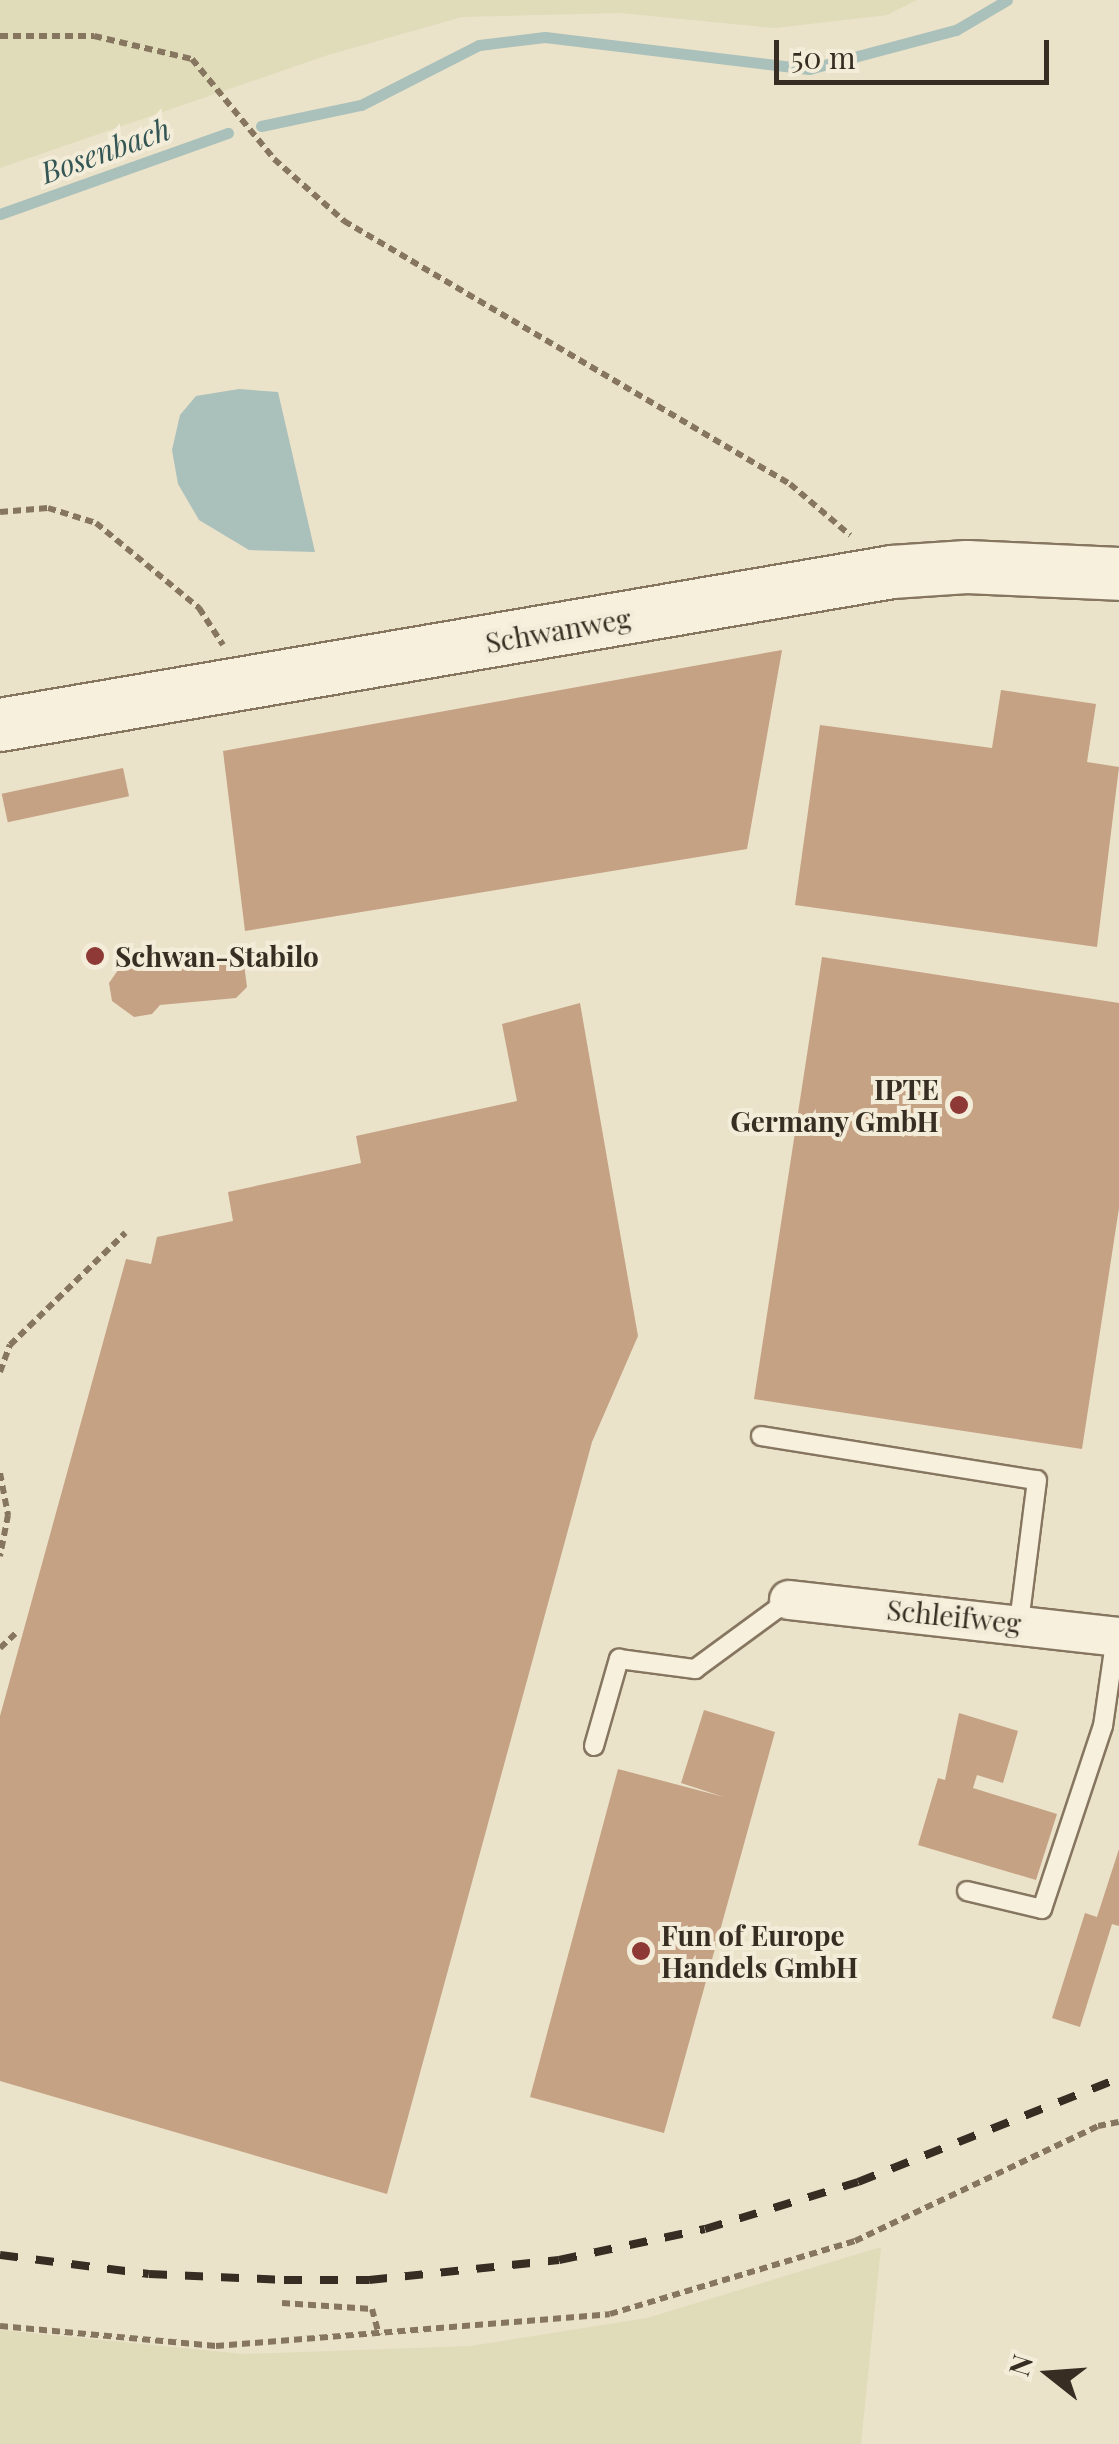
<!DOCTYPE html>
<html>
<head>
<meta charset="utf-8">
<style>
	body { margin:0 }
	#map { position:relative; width:1119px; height:2444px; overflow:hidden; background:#ebe2ca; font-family:"Playfair Display",serif }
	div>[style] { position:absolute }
	.farmland>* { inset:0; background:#e0dbb8 }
	.water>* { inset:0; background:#aac0ba }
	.stream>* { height:11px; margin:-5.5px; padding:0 5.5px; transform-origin:5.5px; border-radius:5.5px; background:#aac0ba }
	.building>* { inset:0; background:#c5a284; transform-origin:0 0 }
	.path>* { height:6px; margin-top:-3px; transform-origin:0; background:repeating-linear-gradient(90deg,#867660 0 8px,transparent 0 13px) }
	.roads { filter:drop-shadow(2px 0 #867660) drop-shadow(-2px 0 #867660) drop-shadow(0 2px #867660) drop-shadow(0 -2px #867660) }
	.lane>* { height:18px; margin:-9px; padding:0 9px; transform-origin:9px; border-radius:9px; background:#f6f0dd }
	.street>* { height:38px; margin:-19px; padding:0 19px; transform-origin:19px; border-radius:19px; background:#f6f0dd }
	.secondary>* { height:52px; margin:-26px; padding:0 26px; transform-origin:26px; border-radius:26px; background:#f6f0dd }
	.rail>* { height:8px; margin-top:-4px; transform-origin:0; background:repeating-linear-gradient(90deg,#382d22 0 18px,transparent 0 36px) }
	.dots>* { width:28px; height:28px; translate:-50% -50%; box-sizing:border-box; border:5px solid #f3ecd9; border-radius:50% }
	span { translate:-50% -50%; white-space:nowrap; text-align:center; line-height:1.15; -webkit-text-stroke:8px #f3ecd9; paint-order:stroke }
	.street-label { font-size:28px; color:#382d22 }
	.poi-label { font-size:28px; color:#382d22; font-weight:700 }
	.left { translate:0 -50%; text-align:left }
	.right { translate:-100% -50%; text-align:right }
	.water-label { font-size:30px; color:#335655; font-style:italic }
	.north { position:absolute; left:999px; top:2324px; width:100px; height:100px; -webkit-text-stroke:8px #f3ecd9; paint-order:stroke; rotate:287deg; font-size:28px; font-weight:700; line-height:40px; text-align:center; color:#382d22 }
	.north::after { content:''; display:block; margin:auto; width:35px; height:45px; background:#382d22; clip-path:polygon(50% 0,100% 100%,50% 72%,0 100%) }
	.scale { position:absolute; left:774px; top:40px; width:275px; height:45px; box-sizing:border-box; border:5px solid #382d22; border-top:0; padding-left:12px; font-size:30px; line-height:35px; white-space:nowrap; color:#382d22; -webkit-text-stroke:8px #f3ecd9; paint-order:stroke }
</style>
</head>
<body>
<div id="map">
	<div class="farmland">
		<div style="clip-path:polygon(0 0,917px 0,887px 15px,775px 28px,620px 13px,462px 17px,328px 55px,0 168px)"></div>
		<div style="clip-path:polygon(881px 2247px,861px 2444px,0 2444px,0 2330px,244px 2354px,470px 2346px,647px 2318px)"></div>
	</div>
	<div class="water">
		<div style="clip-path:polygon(239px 389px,278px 392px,315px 552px,249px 550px,199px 520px,178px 484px,172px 450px,180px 415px,196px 396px)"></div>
	</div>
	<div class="stream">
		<div style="left:261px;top:126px;width:102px;rotate:-11.9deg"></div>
		<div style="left:361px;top:105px;width:132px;rotate:-27deg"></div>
		<div style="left:479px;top:45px;width:66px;rotate:-6.9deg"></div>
		<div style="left:545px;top:37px;width:266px;rotate:6.9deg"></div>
		<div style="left:809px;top:69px;width:152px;rotate:-14.9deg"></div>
		<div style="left:956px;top:30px;width:59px;rotate:-30.5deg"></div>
		<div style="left:0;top:214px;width:242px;rotate:-19.6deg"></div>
	</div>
	<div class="building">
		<div style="clip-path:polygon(782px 650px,747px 849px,245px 931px,223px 751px)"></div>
		<div style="clip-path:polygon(1001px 690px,1096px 704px,1087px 762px,1119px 767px,1097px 947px,795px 905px,820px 725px,992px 748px)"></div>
		<div style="left:123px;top:768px;width:29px;height:124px;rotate:78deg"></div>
		<div style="clip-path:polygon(231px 957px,244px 964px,247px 987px,236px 998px,160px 1005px,152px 1014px,134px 1017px,112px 1001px,109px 983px,123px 963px,143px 959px,154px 970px)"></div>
		<div style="clip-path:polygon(822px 957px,1119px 1003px,1119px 1208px,1082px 1449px,754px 1399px)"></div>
		<div style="clip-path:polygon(580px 1003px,638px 1336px,592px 1442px,387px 2194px,0 2081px,0 1716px,126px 1259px,151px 1264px,157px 1237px,233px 1221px,228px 1192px,361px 1163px,356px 1136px,517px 1101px,502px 1024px)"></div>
		<div style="clip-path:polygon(704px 1710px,775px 1732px,664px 2133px,530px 2097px,618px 1769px,724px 1797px,681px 1783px)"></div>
		<div style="clip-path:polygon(959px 1713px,1018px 1731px,1003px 1783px,977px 1775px,973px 1788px,1057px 1814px,1036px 1880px,918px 1845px,938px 1778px,945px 1780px)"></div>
		<div style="clip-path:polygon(1119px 1849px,1119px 1926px,1112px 1924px,1080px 2027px,1052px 2018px,1085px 1913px,1097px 1917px)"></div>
	</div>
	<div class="path">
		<div style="left:0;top:36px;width:94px"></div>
		<div style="left:94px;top:36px;width:101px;rotate:13.2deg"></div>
		<div style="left:192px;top:59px;width:129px;rotate:50.6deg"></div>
		<div style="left:274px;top:159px;width:94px;rotate:41.5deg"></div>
		<div style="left:344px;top:221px;width:518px;rotate:30.53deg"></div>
		<div style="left:790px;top:484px;width:79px;rotate:40.4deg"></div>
		<div style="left:0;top:512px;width:48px;rotate:-4.8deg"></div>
		<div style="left:48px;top:508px;width:50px;rotate:17.4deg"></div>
		<div style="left:96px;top:523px;width:134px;rotate:39.5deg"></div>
		<div style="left:199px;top:608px;width:44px;rotate:57deg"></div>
		<div style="left:0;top:1372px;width:29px;rotate:-70deg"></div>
		<div style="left:10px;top:1345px;width:161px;rotate:-44.2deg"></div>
		<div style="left:0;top:1473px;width:43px;rotate:79.2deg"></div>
		<div style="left:8px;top:1515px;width:42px;rotate:101deg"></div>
		<div style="left:0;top:1648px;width:21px;rotate:-43deg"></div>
		<div style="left:282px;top:2303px;width:90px;rotate:3.8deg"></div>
		<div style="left:372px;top:2309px;width:27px;rotate:75deg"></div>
		<div style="left:0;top:2326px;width:217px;rotate:5.3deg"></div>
		<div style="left:216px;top:2346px;width:395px;rotate:-4.6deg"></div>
		<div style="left:610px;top:2314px;width:256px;rotate:-16.6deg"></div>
		<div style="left:855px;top:2241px;width:269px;rotate:-25.3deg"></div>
		<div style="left:1098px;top:2126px;width:21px;rotate:-11deg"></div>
	</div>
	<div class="roads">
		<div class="lane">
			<div style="left:761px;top:1436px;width:279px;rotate:9.1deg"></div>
			<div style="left:1037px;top:1480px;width:143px;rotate:97.2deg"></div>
			<div style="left:594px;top:1746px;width:91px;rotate:-74deg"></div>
			<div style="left:619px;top:1659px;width:77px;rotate:7.5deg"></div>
			<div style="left:695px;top:1669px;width:117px;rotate:-36.3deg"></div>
			<div style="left:967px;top:1891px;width:77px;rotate:13.5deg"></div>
			<div style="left:1042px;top:1909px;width:193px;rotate:-71.6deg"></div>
			<div style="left:1103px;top:1726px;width:91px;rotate:-81.8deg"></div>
		</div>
		<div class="street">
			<div style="left:789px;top:1600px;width:332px;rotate:6.4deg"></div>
		</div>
		<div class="secondary">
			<div style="left:0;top:725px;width:905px;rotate:-9.73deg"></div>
			<div style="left:892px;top:572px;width:75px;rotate:-3.8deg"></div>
			<div style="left:967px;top:567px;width:152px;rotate:2.6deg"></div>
		</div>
	</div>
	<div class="rail">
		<div style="left:0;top:2255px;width:150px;rotate:7.3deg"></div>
		<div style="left:149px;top:2274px;width:135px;rotate:2.5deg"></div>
		<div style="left:284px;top:2280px;width:85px"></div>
		<div style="left:369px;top:2280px;width:191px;rotate:-6deg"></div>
		<div style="left:559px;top:2260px;width:149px;rotate:-12deg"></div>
		<div style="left:705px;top:2229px;width:160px;rotate:-17.1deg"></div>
		<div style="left:858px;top:2182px;width:281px;rotate:-21.7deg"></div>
	</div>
	<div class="dots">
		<div style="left:95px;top:956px;background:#8f3936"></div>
		<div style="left:959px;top:1105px;background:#8f3936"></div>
		<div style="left:641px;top:1951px;background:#8f3936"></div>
	</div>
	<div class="street-label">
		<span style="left:558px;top:630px;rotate:-10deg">Schwanweg</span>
		<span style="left:954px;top:1616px;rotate:6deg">Schleifweg</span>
	</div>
	<div class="poi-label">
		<span class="left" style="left:115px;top:956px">Schwan-Stabilo</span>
		<span class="right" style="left:939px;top:1105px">IPTE<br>Germany GmbH</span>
		<span class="left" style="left:661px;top:1951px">Fun of Europe<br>Handels GmbH</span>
	</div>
	<div class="water-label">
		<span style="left:105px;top:150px;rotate:-20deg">Bosenbach</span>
	</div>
	<div class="north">N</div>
	<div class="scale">50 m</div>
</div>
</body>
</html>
